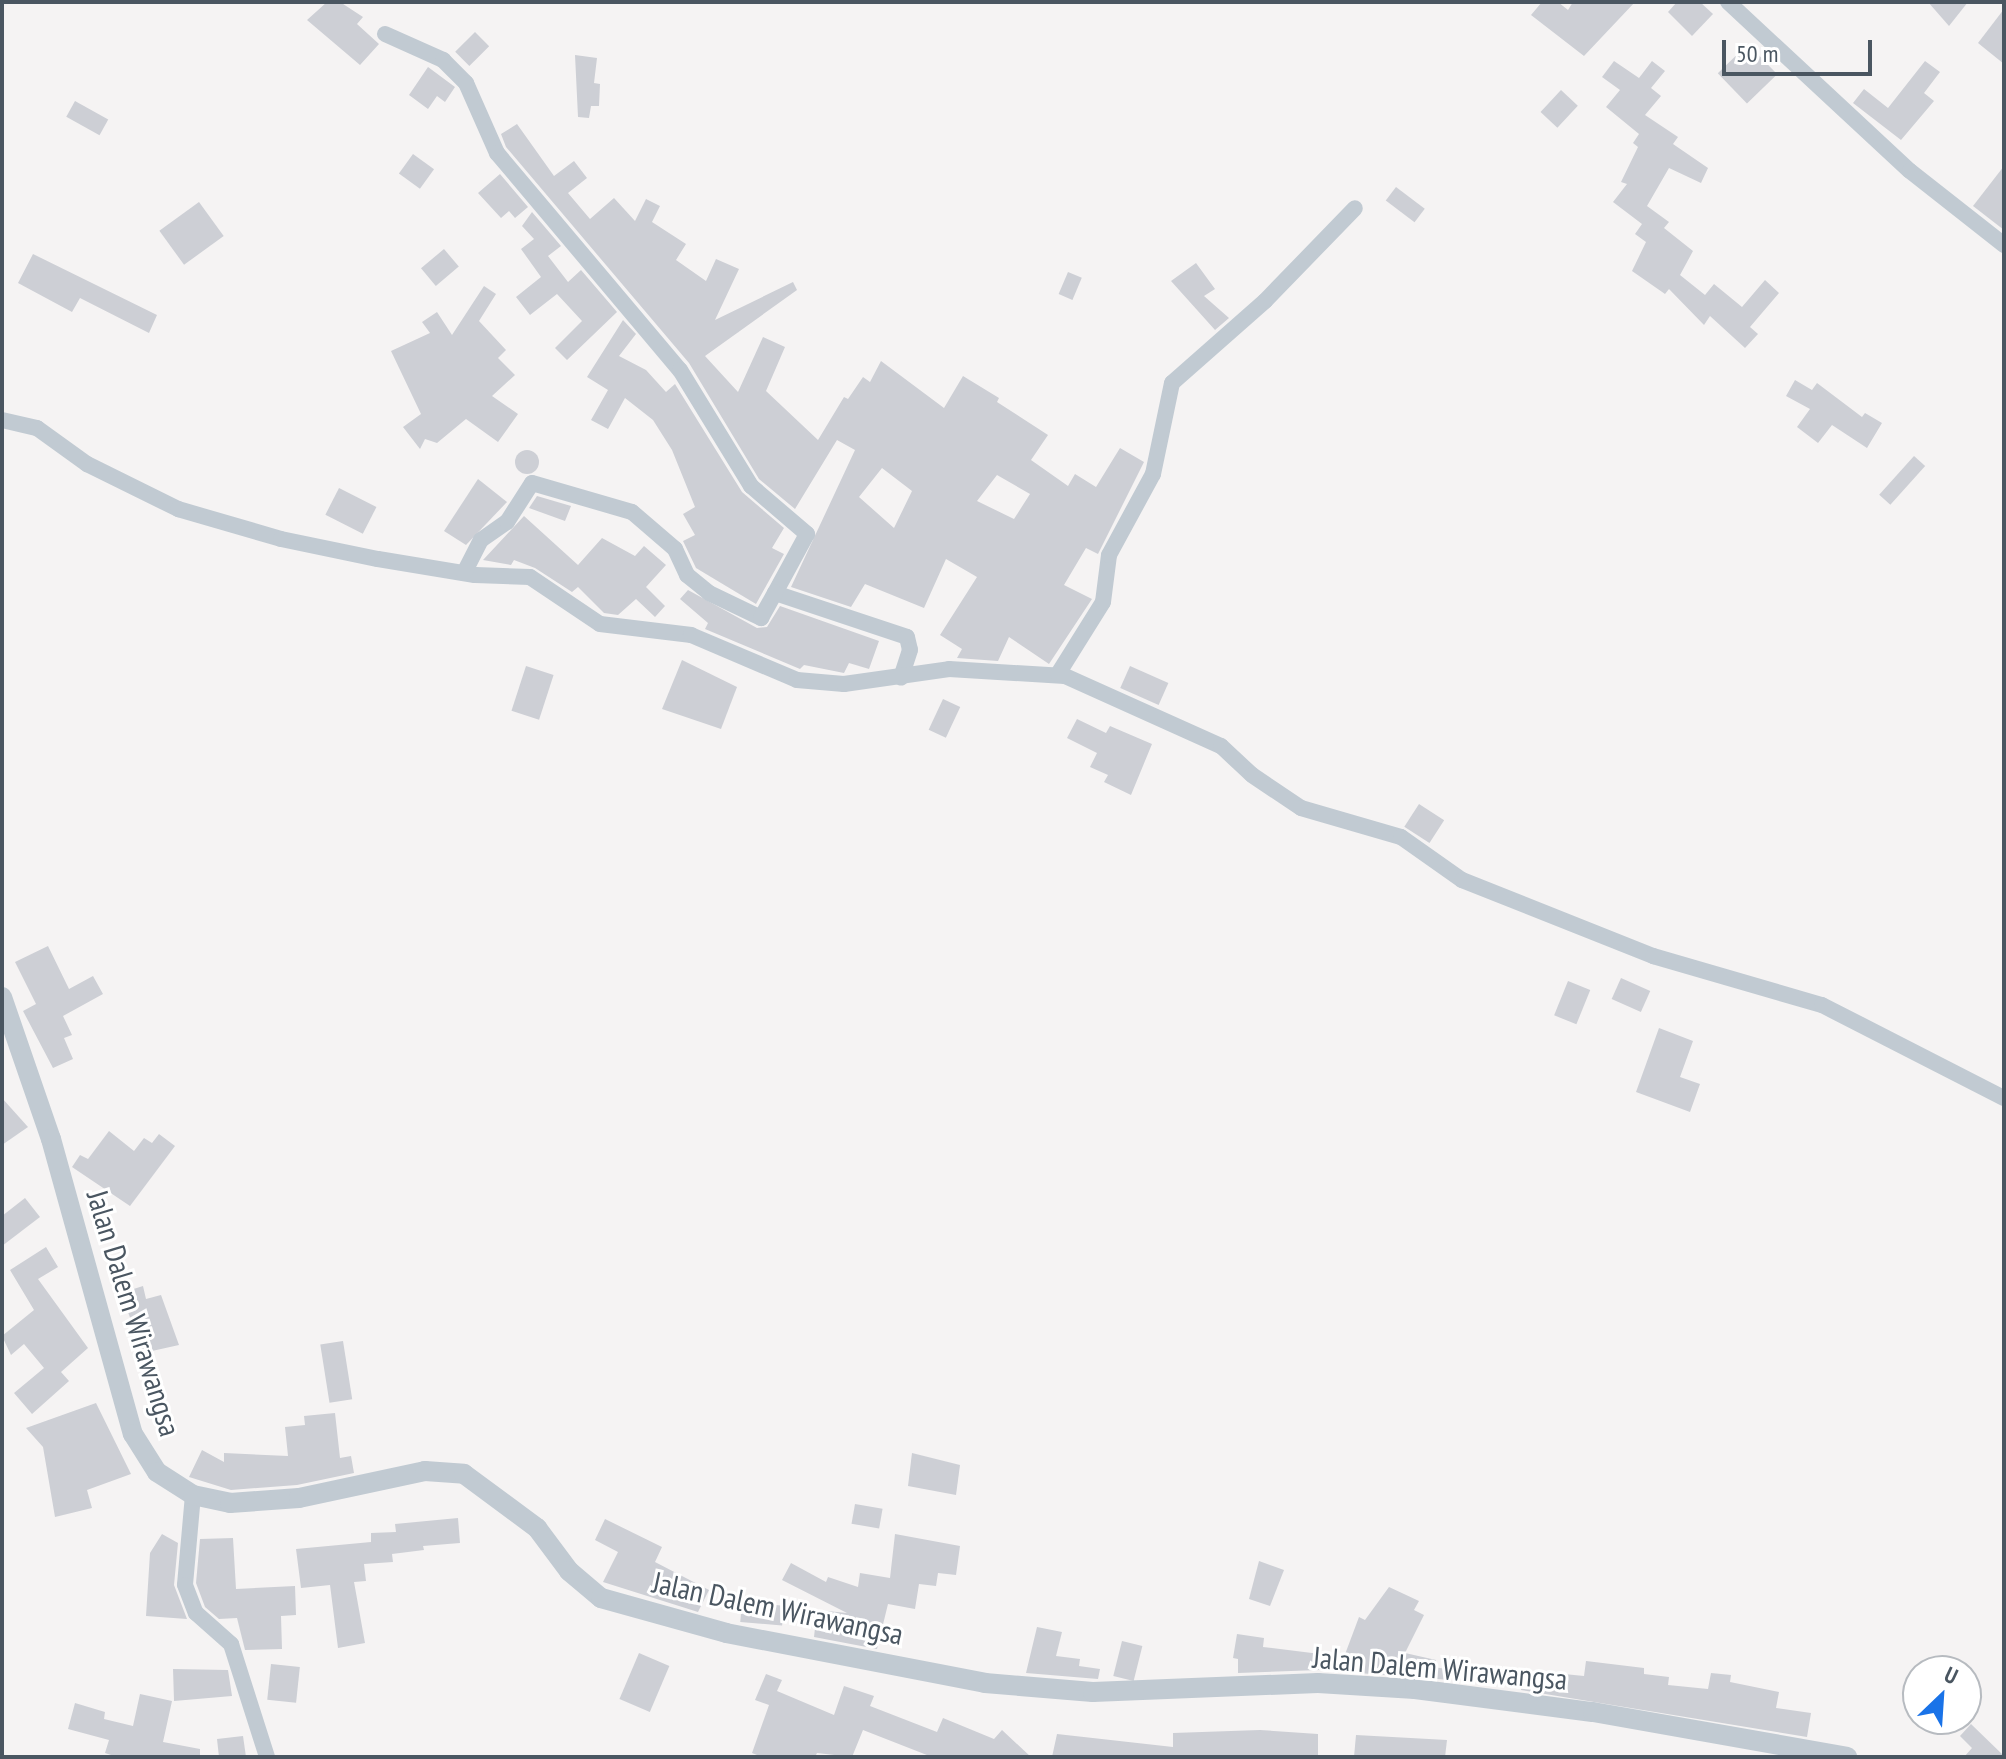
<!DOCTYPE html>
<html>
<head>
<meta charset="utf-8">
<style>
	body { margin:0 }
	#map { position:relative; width:2006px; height:1759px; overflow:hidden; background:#f5f3f3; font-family:"PT Sans Narrow",sans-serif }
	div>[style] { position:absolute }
	.building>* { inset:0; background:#cdcfd5; transform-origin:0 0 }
	.round { border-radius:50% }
	.minor>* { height:16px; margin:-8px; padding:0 8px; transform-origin:8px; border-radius:8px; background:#c1cad2 }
	.tertiary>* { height:20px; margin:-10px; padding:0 10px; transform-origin:10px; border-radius:10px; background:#c1cad2 }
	span { translate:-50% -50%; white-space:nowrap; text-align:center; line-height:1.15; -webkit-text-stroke:6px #fff; paint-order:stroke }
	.street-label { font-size:30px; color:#4a5661 }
	.frame { position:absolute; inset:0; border:4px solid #4a5661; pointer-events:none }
	.north { position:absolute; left:1902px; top:1655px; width:80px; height:80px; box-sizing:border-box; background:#fff; border:2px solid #b7bbc0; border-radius:50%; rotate:25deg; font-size:22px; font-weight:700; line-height:32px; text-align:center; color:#4a5661 }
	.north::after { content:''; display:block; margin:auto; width:28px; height:36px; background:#1a73e8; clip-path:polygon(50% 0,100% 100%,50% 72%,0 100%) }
	.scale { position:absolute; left:1722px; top:40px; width:150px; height:36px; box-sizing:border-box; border:4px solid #4a5661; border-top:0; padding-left:10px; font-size:24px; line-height:28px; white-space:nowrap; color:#4a5661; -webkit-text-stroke:6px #fff; paint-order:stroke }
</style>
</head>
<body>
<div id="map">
	<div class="building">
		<div style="clip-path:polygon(327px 2px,340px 2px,363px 17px,357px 24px,379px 44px,360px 65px,307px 20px)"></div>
		<div style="clip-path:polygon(1542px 2px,1558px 2px,1568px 10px,1573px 2px,1635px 2px,1584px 56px,1531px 15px)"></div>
		<div style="clip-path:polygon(1677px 2px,1700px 2px,1713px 14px,1692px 36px,1668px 12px)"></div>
		<div style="clip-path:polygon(1928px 2px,1968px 2px,1949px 26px)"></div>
		<div style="clip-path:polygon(2004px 9px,2004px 64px,1978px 43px)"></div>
		<div style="left:475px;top:32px;width:20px;height:28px;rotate:45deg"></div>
		<div style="left:1748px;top:44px;width:42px;height:42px;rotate:46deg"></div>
		<div style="clip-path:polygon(575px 55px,597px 58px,594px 83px,600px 84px,599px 106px,591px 106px,589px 118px,578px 117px)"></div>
		<div style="clip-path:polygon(1614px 61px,1639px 78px,1652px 61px,1665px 71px,1651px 88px,1661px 96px,1645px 115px,1678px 137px,1673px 144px,1708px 168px,1701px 183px,1669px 168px,1647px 206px,1669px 222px,1664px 228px,1693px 251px,1680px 275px,1705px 295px,1714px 284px,1742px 307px,1765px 280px,1779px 293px,1750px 327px,1758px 334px,1745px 348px,1710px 316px,1704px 325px,1669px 289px,1665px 294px,1632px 271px,1646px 242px,1635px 234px,1642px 224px,1613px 202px,1627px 184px,1621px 182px,1638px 147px,1633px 143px,1639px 134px,1606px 107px,1620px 90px,1602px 77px)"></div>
		<div style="clip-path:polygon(1925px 61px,1940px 72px,1924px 93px,1934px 101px,1901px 140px,1853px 103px,1864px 89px,1888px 108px)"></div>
		<div style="clip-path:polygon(428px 67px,455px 87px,445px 102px,437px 96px,428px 109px,409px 95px)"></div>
		<div style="left:1561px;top:90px;width:23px;height:30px;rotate:43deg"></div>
		<div style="left:75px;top:101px;width:38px;height:18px;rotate:29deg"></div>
		<div style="clip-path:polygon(evenodd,517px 124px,554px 176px,574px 161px,587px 178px,568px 193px,590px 219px,614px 198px,635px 221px,646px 199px,660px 206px,652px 222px,686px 244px,676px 260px,706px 281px,716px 259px,739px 269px,715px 320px,793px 282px,797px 290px,705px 356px,738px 392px,763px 337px,785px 347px,766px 391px,818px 440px,844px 397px,848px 399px,863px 377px,870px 382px,881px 361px,944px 408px,963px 376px,999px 398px,997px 402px,1048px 435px,1031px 460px,1068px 486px,1075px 474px,1096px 487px,1120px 448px,1144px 462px,1098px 554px,1086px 548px,1064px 585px,1092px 599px,1049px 664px,1009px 637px,998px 661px,957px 658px,962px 649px,940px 635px,977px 577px,946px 559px,924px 608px,865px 584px,851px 607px,791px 587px,855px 450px,837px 440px,795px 509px,759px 479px,689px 363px,506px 147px,501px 134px,517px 124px,882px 468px,912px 491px,894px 528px,859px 497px,882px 468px,517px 124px,997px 475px,1030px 494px,1014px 519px,977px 501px,997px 475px)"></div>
		<div style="left:413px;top:154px;width:26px;height:24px;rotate:36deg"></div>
		<div style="clip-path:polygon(2004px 166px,2004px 230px,1973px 206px)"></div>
		<div style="clip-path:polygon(500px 174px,528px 207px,515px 218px,509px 211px,501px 218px,478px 193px)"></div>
		<div style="left:1396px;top:187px;width:36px;height:17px;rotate:37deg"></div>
		<div style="left:199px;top:202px;width:42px;height:49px;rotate:54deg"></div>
		<div style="clip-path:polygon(532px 212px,561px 246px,548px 256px,568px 282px,581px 270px,617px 312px,567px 360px,555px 348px,582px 321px,557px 294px,530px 315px,516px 297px,541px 277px,521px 249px,534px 239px,522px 226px)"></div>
		<div style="left:444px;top:249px;width:23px;height:30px;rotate:50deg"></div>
		<div style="clip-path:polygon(33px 254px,157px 315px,149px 333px,80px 298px,72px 312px,18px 283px)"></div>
		<div style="clip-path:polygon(1196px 263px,1215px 289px,1204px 296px,1229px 318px,1215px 330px,1171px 281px)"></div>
		<div style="left:1068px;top:272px;width:15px;height:24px;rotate:23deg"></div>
		<div style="clip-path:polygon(484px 286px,496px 294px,479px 321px,506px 350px,498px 358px,515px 375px,492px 396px,518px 414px,498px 442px,466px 419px,437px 443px,425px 439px,420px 449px,403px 427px,421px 414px,391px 351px,430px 333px,422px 322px,437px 312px,452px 335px)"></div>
		<div style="clip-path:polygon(623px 320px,636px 334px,619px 356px,646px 370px,666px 392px,675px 384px,742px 492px,784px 528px,772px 548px,784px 554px,756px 604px,696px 568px,683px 541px,695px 535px,683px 514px,695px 507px,672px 450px,653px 420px,625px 398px,608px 429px,591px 420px,608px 390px,587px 377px)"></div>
		<div style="clip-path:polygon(1795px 380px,1812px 390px,1817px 383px,1862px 417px,1865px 413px,1882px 423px,1867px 448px,1832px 425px,1818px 443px,1797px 427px,1810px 409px,1786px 396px)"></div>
		<div class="round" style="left:515px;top:450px;width:24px;height:24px"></div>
		<div style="left:1914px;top:456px;width:15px;height:52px;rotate:42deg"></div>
		<div style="clip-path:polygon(478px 479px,507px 502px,466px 545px,444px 531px)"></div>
		<div style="left:339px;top:488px;width:42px;height:30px;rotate:27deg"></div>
		<div style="clip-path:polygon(537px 496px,571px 506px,565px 521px,529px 508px)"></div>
		<div style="clip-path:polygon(524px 516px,578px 565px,602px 538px,635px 556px,644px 546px,666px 565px,646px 587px,665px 606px,655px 617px,636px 599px,618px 615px,604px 613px,578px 587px,572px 592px,535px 568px,514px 560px,511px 565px,483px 560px)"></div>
		<div style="clip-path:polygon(688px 590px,757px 628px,767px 627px,780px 606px,879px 641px,869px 669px,849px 663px,844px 673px,804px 665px,800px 669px,705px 629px,708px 623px,680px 599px)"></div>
		<div style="clip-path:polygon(682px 660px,737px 687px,721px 729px,662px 709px)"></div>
		<div style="left:526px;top:666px;width:29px;height:47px;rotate:18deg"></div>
		<div style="left:1130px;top:666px;width:42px;height:24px;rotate:24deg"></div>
		<div style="left:943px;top:699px;width:19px;height:34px;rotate:25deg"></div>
		<div style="clip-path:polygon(1077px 719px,1106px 733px,1110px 726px,1152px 744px,1131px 795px,1104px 782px,1108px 775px,1090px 767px,1097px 753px,1067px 738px)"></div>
		<div style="left:1419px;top:804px;width:30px;height:27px;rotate:33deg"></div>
		<div style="clip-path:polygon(48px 946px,69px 989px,93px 976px,103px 994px,63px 1016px,72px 1035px,64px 1038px,73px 1059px,53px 1068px,23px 1011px,36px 1004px,15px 962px)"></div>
		<div style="left:1621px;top:978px;width:32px;height:23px;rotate:24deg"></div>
		<div style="left:1568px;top:981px;width:24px;height:37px;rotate:22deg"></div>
		<div style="clip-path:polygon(1659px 1028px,1693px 1041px,1680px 1077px,1700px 1084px,1690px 1112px,1636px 1092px)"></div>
		<div style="clip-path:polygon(2px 1098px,28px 1127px,2px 1145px)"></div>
		<div style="clip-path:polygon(109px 1131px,134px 1151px,144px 1138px,152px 1143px,159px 1134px,175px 1146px,130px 1206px,72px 1167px,80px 1155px,88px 1159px)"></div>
		<div style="clip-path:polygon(25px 1198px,40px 1217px,2px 1246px,2px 1216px)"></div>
		<div style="clip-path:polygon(46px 1247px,58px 1267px,38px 1279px,88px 1348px,61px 1372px,69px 1381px,32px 1414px,14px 1393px,44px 1368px,24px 1344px,11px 1355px,2px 1336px,34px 1310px,10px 1270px)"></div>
		<div style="clip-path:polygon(143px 1286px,146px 1299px,161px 1295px,179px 1345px,143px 1353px,121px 1293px)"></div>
		<div style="left:343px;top:1341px;width:59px;height:23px;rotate:81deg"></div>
		<div style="clip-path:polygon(96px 1403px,131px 1474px,87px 1490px,92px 1508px,55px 1517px,43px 1447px,26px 1428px)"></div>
		<div style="clip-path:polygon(335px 1413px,340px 1458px,351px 1456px,354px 1473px,297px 1485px,231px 1490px,189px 1477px,202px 1450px,224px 1462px,224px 1453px,288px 1456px,285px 1427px,305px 1425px,304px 1416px)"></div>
		<div style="clip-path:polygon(912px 1453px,960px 1465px,956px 1495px,908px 1486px)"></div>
		<div style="left:855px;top:1504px;width:28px;height:20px;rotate:10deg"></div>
		<div style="clip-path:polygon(458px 1518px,460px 1543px,423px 1546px,424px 1550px,392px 1554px,393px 1562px,364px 1564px,366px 1581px,354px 1582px,365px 1643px,338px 1648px,330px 1585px,301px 1588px,296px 1549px,371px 1542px,371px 1533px,396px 1532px,395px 1524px)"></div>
		<div style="clip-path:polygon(605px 1519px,662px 1547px,655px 1562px,709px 1590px,698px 1612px,603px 1582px,618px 1552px,595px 1540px)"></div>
		<div style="clip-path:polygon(162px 1534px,178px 1543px,174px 1585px,187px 1619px,146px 1616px,150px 1553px)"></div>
		<div style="clip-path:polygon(895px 1534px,960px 1546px,956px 1575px,938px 1573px,936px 1586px,919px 1584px,915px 1609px,888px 1604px,877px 1649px,814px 1637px,817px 1610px,847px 1613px,782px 1580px,791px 1563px,826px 1582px,828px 1577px,858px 1587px,860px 1573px,890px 1578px)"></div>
		<div style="clip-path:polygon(233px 1538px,236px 1589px,295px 1586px,296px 1615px,281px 1616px,282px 1649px,245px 1650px,237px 1618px,219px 1619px,205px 1607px,196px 1583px,200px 1539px)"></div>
		<div style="clip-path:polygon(1259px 1561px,1284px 1570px,1270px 1606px,1249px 1599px)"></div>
		<div style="clip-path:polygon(1389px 1587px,1419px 1601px,1414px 1610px,1424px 1615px,1405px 1653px,1436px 1660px,1434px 1667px,1452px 1670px,1450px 1680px,1319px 1670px,1238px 1673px,1238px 1659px,1233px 1658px,1237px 1634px,1264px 1638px,1263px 1647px,1344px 1657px,1359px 1617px,1365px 1620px)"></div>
		<div style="left:742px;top:1602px;width:42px;height:20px;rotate:5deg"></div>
		<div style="clip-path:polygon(1037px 1627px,1062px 1632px,1056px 1656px,1080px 1659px,1079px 1666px,1100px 1669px,1098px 1679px,1026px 1673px)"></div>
		<div style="left:1122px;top:1641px;width:21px;height:36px;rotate:14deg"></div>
		<div style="left:639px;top:1653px;width:33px;height:50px;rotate:23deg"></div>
		<div style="clip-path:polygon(1586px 1661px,1644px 1668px,1644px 1674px,1669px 1677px,1668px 1685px,1708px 1689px,1711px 1673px,1731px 1675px,1730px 1682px,1779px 1692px,1776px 1708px,1811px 1713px,1807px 1737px,1521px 1690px,1523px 1677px,1553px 1682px,1554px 1673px,1584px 1676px)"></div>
		<div style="left:271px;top:1664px;width:29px;height:36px;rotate:6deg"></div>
		<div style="clip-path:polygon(173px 1669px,228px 1670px,232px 1696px,174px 1701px)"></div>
		<div style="clip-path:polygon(766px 1674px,782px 1680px,777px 1691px,834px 1715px,844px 1686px,874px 1696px,870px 1706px,937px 1732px,943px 1718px,994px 1739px,1002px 1730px,1031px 1757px,932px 1757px,863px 1730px,852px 1757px,817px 1753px,815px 1757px,762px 1757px,752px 1753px,769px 1705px,755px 1700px)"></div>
		<div style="clip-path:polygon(140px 1694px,172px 1701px,163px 1742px,200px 1749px,200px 1757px,117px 1757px,105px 1753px,109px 1740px,68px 1729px,75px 1703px,105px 1712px,104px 1719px,133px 1726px)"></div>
		<div style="clip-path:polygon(1971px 1724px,2004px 1756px,2004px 1757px,1964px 1757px,1972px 1748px,1960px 1736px)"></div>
		<div style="clip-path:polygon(1260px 1730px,1318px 1734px,1318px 1756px,1052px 1757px,1057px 1734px,1173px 1747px,1173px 1733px)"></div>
		<div style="clip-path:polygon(1356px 1735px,1447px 1740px,1445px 1757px,1354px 1757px)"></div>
		<div style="clip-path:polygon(243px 1736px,246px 1757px,219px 1757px,217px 1739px)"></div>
	</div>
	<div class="minor">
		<div style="left:1728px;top:2px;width:248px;rotate:42.9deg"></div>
		<div style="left:1910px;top:171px;width:120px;rotate:38.2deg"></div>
		<div style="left:385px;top:34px;width:64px;rotate:24.1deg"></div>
		<div style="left:443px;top:60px;width:33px;rotate:45deg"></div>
		<div style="left:466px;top:83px;width:77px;rotate:66.1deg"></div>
		<div style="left:497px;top:153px;width:284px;rotate:49.9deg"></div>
		<div style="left:680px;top:370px;width:136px;rotate:58.5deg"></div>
		<div style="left:751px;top:486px;width:74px;rotate:40.6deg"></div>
		<div style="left:807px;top:534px;width:67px;rotate:118.5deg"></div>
		<div style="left:775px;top:593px;width:139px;rotate:18.4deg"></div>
		<div style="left:907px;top:637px;width:13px;rotate:77deg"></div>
		<div style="left:910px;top:650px;width:29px;rotate:108deg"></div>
		<div style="left:2px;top:420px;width:36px;rotate:13deg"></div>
		<div style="left:37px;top:428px;width:62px;rotate:35.8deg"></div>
		<div style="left:87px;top:464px;width:102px;rotate:26.3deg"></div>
		<div style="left:178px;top:509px;width:107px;rotate:16.2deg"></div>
		<div style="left:281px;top:539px;width:99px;rotate:11.7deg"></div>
		<div style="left:378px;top:559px;width:98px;rotate:9.4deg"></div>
		<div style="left:475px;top:575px;width:55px;rotate:2.1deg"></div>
		<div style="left:530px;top:577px;width:84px;rotate:33.9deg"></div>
		<div style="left:600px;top:624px;width:92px;rotate:6.9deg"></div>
		<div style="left:691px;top:635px;width:115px;rotate:23deg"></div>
		<div style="left:797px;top:680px;width:47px;rotate:4.9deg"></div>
		<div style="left:844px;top:684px;width:106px;rotate:-8.1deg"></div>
		<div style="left:949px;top:669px;width:116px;rotate:3.5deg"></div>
		<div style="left:1065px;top:676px;width:171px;rotate:24.2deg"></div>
		<div style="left:1221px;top:746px;width:42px;rotate:43.1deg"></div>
		<div style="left:1252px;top:775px;width:59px;rotate:34deg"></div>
		<div style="left:1301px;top:808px;width:104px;rotate:16.2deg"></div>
		<div style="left:1401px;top:837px;width:75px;rotate:35.2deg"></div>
		<div style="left:1462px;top:880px;width:206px;rotate:21.7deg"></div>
		<div style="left:1653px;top:956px;width:176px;rotate:16.2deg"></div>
		<div style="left:1822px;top:1005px;width:204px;rotate:27.1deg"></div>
		<div style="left:464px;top:573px;width:37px;rotate:-63deg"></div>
		<div style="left:481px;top:540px;width:32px;rotate:-35deg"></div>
		<div style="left:507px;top:522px;width:46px;rotate:-57.3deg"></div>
		<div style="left:532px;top:483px;width:104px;rotate:16.2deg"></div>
		<div style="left:632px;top:512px;width:57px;rotate:40.7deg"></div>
		<div style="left:675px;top:549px;width:29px;rotate:65deg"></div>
		<div style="left:687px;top:575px;width:28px;rotate:39deg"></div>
		<div style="left:709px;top:593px;width:58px;rotate:25.7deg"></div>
		<div style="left:761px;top:618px;width:29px;rotate:-61deg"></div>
		<div style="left:1058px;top:674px;width:85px;rotate:-58deg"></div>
		<div style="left:1103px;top:602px;width:47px;rotate:-82.7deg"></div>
		<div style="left:1109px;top:555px;width:92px;rotate:-61.5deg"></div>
		<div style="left:1153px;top:474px;width:93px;rotate:-78.2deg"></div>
		<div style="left:1172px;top:383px;width:124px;rotate:-41.4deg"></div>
		<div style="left:1265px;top:301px;width:129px;rotate:-45.9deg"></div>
		<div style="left:193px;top:1495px;width:90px;rotate:95.1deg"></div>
		<div style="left:185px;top:1585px;width:30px;rotate:69deg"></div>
		<div style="left:196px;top:1613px;width:47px;rotate:41.5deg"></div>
		<div style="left:231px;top:1644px;width:119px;rotate:72.3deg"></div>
	</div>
	<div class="tertiary">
		<div style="left:2px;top:997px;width:150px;rotate:71deg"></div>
		<div style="left:51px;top:1139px;width:306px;rotate:74.5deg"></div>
		<div style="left:133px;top:1434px;width:45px;rotate:57.7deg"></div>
		<div style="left:157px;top:1472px;width:43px;rotate:32.6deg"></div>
		<div style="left:193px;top:1495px;width:38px;rotate:12deg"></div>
		<div style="left:230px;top:1503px;width:69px;rotate:-4.1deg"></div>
		<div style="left:299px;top:1498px;width:129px;rotate:-12.1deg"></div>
		<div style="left:425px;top:1471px;width:39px;rotate:4deg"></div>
		<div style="left:464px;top:1474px;width:91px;rotate:36.5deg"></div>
		<div style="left:537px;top:1528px;width:54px;rotate:53.3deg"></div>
		<div style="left:569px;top:1571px;width:42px;rotate:40.2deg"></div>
		<div style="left:601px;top:1598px;width:130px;rotate:15.6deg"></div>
		<div style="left:726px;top:1633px;width:264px;rotate:10.9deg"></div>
		<div style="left:985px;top:1683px;width:108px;rotate:4.8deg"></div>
		<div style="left:1093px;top:1692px;width:225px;rotate:-2.3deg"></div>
		<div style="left:1318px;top:1683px;width:97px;rotate:3.5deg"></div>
		<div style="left:1415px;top:1689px;width:179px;rotate:7.4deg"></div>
		<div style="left:1593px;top:1712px;width:258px;rotate:10deg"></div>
	</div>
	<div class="street-label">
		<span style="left:134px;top:1313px;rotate:73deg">Jalan Dalem Wirawangsa</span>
		<span style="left:778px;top:1608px;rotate:12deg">Jalan Dalem Wirawangsa</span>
		<span style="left:1440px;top:1668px;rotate:5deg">Jalan Dalem Wirawangsa</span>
	</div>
	<div class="frame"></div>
	<div class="north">U</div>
	<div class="scale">50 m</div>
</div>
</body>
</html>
